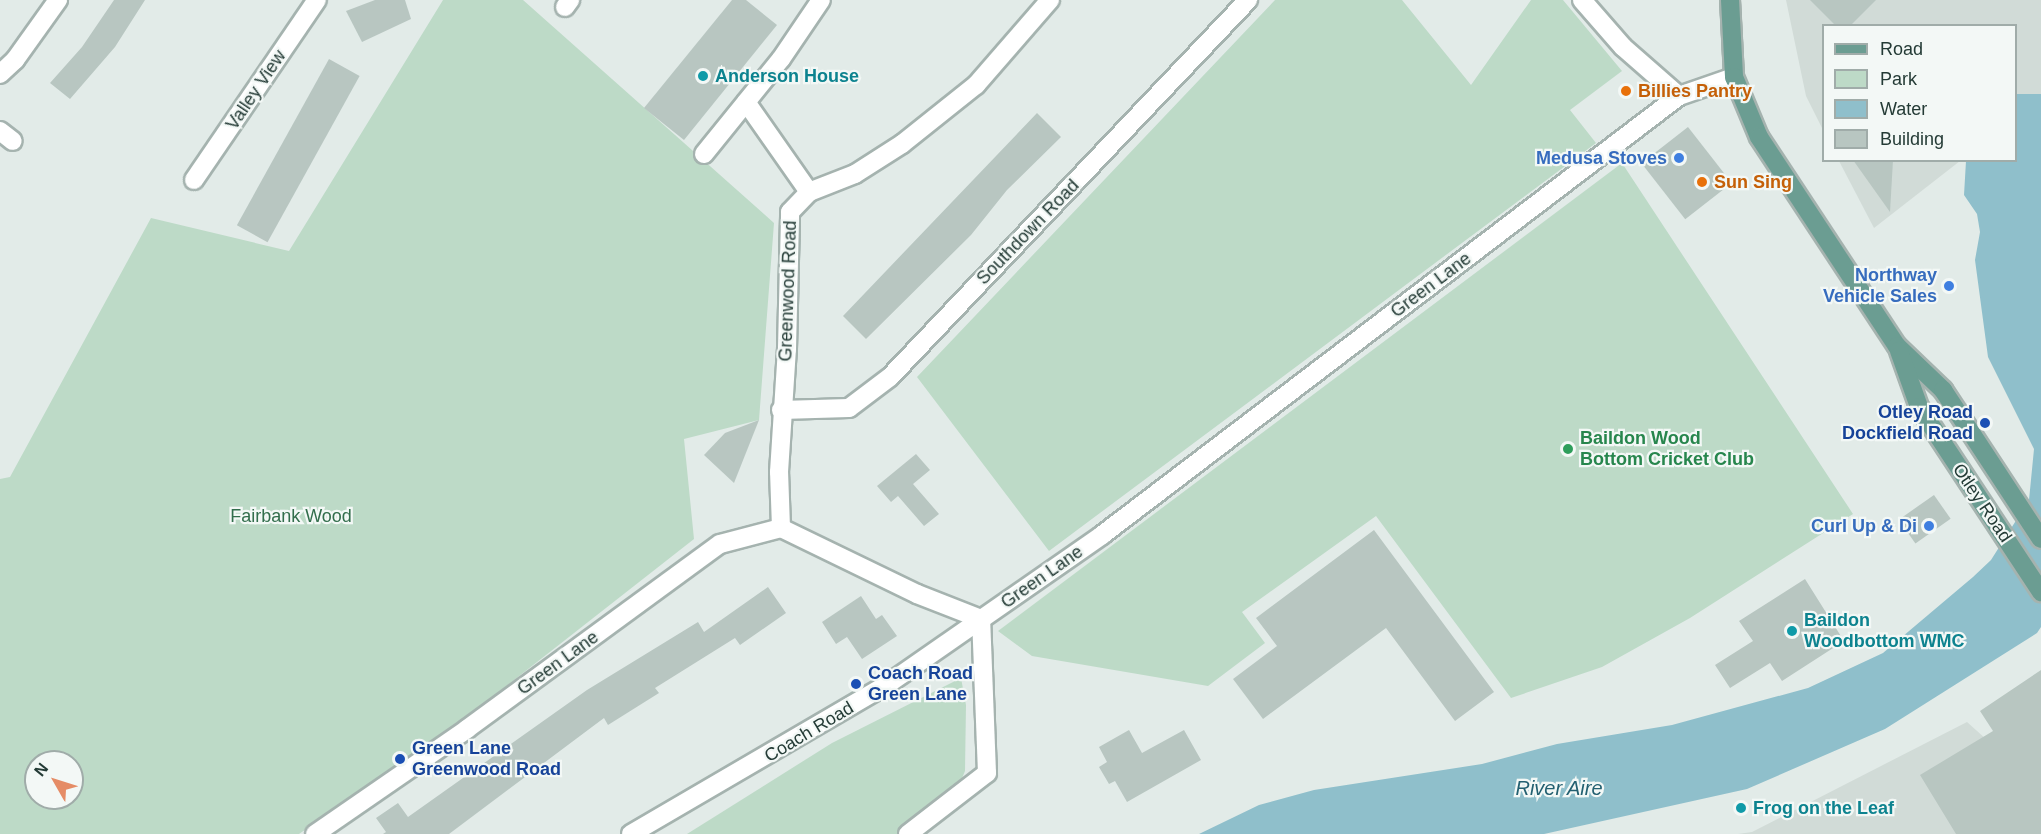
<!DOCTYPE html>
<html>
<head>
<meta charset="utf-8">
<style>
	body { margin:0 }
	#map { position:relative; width:2041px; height:834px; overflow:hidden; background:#e2ebe8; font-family:Helvetica,sans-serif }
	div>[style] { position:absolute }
	.built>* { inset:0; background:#d1dbd7 }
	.green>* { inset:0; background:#bddac7 }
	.water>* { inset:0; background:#8fbfcb }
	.building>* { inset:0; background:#b8c6c1; transform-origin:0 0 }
	.roads { filter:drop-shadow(2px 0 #a5b3af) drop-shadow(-2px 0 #a5b3af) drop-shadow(0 2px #a5b3af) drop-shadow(0 -2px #a5b3af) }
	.minor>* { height:18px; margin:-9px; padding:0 9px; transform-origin:9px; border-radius:9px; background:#fff }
	.primary>* { height:18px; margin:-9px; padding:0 9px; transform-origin:9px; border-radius:9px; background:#6b9d92 }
	.dots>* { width:16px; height:16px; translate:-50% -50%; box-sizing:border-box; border:3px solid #f3f8f6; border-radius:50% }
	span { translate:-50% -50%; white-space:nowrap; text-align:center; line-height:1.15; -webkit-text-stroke:4.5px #f3f8f6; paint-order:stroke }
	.culture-label { font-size:18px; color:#0d838f; font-weight:700 }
	.left { translate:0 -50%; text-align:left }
	.street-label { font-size:18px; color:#243b36 }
	.food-label { font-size:18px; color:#c56008; font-weight:700 }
	.shop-label { font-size:18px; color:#366cbe; font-weight:700 }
	.right { translate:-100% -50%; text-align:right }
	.transit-label { font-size:18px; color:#164399; font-weight:700 }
	.leisure-label { font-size:18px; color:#27864d; font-weight:700 }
	.park-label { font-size:18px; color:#326e4c }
	.water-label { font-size:20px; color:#236071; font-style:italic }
	.legend { position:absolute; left:1822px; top:24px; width:195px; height:138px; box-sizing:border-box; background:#f3f8f6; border:2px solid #a0aca9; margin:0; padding:8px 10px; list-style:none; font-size:18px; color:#243b36 }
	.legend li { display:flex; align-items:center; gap:12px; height:30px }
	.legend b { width:30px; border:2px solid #a0aca9 }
	.north { position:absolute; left:24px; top:750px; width:60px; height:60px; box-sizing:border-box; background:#f3f8f6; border:2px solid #a0aca9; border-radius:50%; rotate:309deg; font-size:16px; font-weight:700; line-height:24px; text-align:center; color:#243b36 }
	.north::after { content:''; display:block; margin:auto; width:21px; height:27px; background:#e58c66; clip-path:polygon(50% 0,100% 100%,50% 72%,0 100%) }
</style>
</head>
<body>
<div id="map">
	<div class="built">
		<div style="clip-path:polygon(1786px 0,2041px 0,2041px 96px,2016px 116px,2016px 26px,1824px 26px,1823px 130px,1806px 96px)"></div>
		<div style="clip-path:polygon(1839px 161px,1960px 161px,1874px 228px)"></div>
		<div style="clip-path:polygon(1967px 722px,2015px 765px,2041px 834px,1738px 834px,1752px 832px)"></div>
	</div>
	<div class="green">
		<div style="clip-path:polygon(evenodd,443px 0,523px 0,774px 223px,759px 420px,684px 439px,694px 539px,467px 717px,299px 834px,0 834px,0 479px,10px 477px,151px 218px,289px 251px,443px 0,36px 762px,72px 762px,72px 798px,36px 798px,36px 762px)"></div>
		<div style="clip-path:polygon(1275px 0,1402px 0,1471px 85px,1531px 0,1563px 0,1622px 71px,1570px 110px,1596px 143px,1049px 551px,917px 377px)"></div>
		<div style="clip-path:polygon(1622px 163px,1853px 514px,1690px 618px,1602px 667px,1511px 698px,1376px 516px,1242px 612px,1265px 643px,1208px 686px,1032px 656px,998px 631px)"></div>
		<div style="clip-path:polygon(961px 678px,966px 705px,965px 771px,953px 800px,906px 834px,687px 834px,832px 743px)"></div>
	</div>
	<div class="water">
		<div style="clip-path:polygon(2016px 94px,2041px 94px,2041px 627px,2037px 633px,1885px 729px,1747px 789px,1544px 834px,1199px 834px,1259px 805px,1314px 790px,1482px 764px,1557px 744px,1672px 725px,1808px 688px,1883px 653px,1973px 577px,1991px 560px,2029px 500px,2034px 449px,1988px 357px,1975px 260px,1980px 232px,1977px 214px,1964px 195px,1966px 161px,2016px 160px)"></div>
	</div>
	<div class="building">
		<div style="clip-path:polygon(114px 0,145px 0,115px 47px,70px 99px,50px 83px,82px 47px)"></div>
		<div style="clip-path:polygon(375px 0,405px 0,411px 19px,362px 42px,346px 11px)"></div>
		<div style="clip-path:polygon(732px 0,746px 0,777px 25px,684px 140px,644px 108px)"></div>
		<div style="clip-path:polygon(1810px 0,1876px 0,1850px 26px,1836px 26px)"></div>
		<div style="left:329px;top:59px;width:35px;height:190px;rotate:29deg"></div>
		<div style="clip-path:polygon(1037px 113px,1061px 137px,1007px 190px,971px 235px,866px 339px,843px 316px)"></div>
		<div style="left:1688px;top:127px;width:71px;height:59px;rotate:52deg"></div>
		<div style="clip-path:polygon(1853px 160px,1893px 160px,1890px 212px)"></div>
		<div style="clip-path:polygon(759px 420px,734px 483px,704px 455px,725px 433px)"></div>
		<div style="clip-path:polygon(916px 454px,930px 470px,913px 484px,939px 514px,924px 526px,898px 496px,891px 502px,877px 486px)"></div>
		<div style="left:1934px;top:495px;width:29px;height:43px;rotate:55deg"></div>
		<div style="clip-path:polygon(1374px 530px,1494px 692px,1455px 721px,1386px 628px,1263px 719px,1233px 679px,1277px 646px,1256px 618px)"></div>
		<div style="clip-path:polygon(1805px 579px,1844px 641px,1782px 681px,1770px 663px,1730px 688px,1715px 665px,1753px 641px,1739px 621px)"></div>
		<div style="clip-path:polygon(768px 587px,786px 613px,740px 645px,735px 638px,655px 688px,659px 693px,608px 725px,604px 718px,449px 834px,383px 834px,386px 832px,376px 818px,398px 803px,408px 817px,587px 690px,698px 622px,704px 632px)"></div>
		<div style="clip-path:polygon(861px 596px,876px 619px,882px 615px,897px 636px,862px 659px,847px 637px,836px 644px,822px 622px)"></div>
		<div style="clip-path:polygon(2041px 670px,2041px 834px,1956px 834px,1920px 775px,1993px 731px,1980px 711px)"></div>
		<div style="clip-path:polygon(1129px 730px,1142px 753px,1184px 730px,1201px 760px,1127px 802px,1115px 781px,1109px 784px,1099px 767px,1107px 762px,1099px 747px)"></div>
	</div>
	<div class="roads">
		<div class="minor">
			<div style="left:1582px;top:0;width:62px;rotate:48.9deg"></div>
			<div style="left:1623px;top:47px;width:74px;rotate:41.2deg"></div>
			<div style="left:565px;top:7px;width:9px;rotate:-54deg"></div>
			<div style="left:0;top:74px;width:21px;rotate:-43deg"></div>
			<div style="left:15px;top:60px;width:74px;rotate:-54.4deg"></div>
			<div style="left:746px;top:102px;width:110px;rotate:55deg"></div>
			<div style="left:0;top:131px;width:16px;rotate:38deg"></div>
			<div style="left:704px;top:154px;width:122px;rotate:-51deg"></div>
			<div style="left:781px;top:59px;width:71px;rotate:-55.9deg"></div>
			<div style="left:194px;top:180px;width:218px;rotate:-55.7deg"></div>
			<div style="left:781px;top:410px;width:68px;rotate:-1.7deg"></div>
			<div style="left:849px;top:408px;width:51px;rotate:-37.1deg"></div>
			<div style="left:890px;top:377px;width:520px;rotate:-46.48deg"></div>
			<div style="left:781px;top:528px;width:56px;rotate:-92deg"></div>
			<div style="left:779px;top:472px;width:123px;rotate:-86.3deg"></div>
			<div style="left:787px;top:349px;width:137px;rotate:-88.7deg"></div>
			<div style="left:790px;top:212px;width:28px;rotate:-46deg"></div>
			<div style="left:809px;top:192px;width:49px;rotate:-21.4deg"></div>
			<div style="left:855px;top:174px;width:56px;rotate:-32.6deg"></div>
			<div style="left:902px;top:144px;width:95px;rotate:-38.6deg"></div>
			<div style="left:976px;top:85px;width:113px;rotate:-49deg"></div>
			<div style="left:315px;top:834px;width:185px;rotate:-34.6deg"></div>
			<div style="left:467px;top:729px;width:313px;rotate:-36.2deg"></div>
			<div style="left:720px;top:544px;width:63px;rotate:-14.7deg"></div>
			<div style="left:781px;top:528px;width:151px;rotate:25.9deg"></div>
			<div style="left:917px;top:594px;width:69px;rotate:21.3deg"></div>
			<div style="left:631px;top:834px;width:298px;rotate:-30.3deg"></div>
			<div style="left:888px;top:684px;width:261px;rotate:-34.8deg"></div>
			<div style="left:1102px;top:535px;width:725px;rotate:-37.27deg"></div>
			<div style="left:1679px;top:96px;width:58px;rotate:-19.1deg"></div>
			<div style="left:908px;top:834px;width:100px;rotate:-37.7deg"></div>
			<div style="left:987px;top:773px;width:154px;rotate:-92.2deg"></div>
		</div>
		<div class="primary">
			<div style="left:1730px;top:0;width:77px;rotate:87deg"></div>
			<div style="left:1734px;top:77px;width:65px;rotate:67.4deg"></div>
			<div style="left:1759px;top:137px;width:250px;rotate:56.6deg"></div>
			<div style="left:1897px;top:346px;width:64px;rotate:43.7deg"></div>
			<div style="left:1943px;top:390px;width:178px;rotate:56.7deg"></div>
			<div style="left:1899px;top:351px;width:59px;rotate:70.3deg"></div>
			<div style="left:1919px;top:407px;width:222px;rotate:56.6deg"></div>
		</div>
	</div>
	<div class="dots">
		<div style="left:703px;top:76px;background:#0f9aa8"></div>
		<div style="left:1626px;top:91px;background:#e8710a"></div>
		<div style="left:1679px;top:158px;background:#3f7fe0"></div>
		<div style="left:1702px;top:182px;background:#e8710a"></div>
		<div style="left:1949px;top:286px;background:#3f7fe0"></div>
		<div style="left:1985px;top:423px;background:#1a4fb4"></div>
		<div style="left:1568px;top:449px;background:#2e9e5b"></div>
		<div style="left:1929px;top:526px;background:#3f7fe0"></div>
		<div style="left:1792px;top:631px;background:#0f9aa8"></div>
		<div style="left:856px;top:684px;background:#1a4fb4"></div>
		<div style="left:400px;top:759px;background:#1a4fb4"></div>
		<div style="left:1741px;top:808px;background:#0f9aa8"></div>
	</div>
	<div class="culture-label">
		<span class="left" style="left:715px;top:76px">Anderson House</span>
		<span class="left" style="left:1804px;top:631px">Baildon<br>Woodbottom WMC</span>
		<span class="left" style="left:1753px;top:808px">Frog on the Leaf</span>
	</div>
	<div class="street-label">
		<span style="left:256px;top:90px;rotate:-56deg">Valley View</span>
		<span style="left:1028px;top:232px;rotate:-46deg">Southdown Road</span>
		<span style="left:1431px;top:285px;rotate:-37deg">Green Lane</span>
		<span style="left:788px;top:291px;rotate:-88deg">Greenwood Road</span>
		<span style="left:1982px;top:503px;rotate:56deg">Otley Road</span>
		<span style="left:1042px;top:577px;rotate:-35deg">Green Lane</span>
		<span style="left:558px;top:663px;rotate:-36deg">Green Lane</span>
		<span style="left:809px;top:732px;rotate:-31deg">Coach Road</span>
	</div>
	<div class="food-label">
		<span class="left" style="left:1638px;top:91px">Billies Pantry</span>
		<span class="left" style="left:1714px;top:182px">Sun Sing</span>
	</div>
	<div class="shop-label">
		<span class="right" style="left:1667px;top:158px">Medusa Stoves</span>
		<span class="right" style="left:1937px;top:286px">Northway<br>Vehicle Sales</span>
		<span class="right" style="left:1917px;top:526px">Curl Up &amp; Di</span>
	</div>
	<div class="transit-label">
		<span class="right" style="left:1973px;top:423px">Otley Road<br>Dockfield Road</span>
		<span class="left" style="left:868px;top:684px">Coach Road<br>Green Lane</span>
		<span class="left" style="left:412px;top:759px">Green Lane<br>Greenwood Road</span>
	</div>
	<div class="leisure-label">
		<span class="left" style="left:1580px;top:449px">Baildon Wood<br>Bottom Cricket Club</span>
	</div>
	<div class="park-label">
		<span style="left:291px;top:516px">Fairbank Wood</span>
	</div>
	<div class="water-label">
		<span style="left:1559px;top:788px">River Aire</span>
	</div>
	<ul class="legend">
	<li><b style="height:8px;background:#6b9d92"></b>Road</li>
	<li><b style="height:16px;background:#bddac7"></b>Park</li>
	<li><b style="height:16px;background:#8fbfcb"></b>Water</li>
	<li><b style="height:16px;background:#b8c6c1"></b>Building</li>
	</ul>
	<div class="north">N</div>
</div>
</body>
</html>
